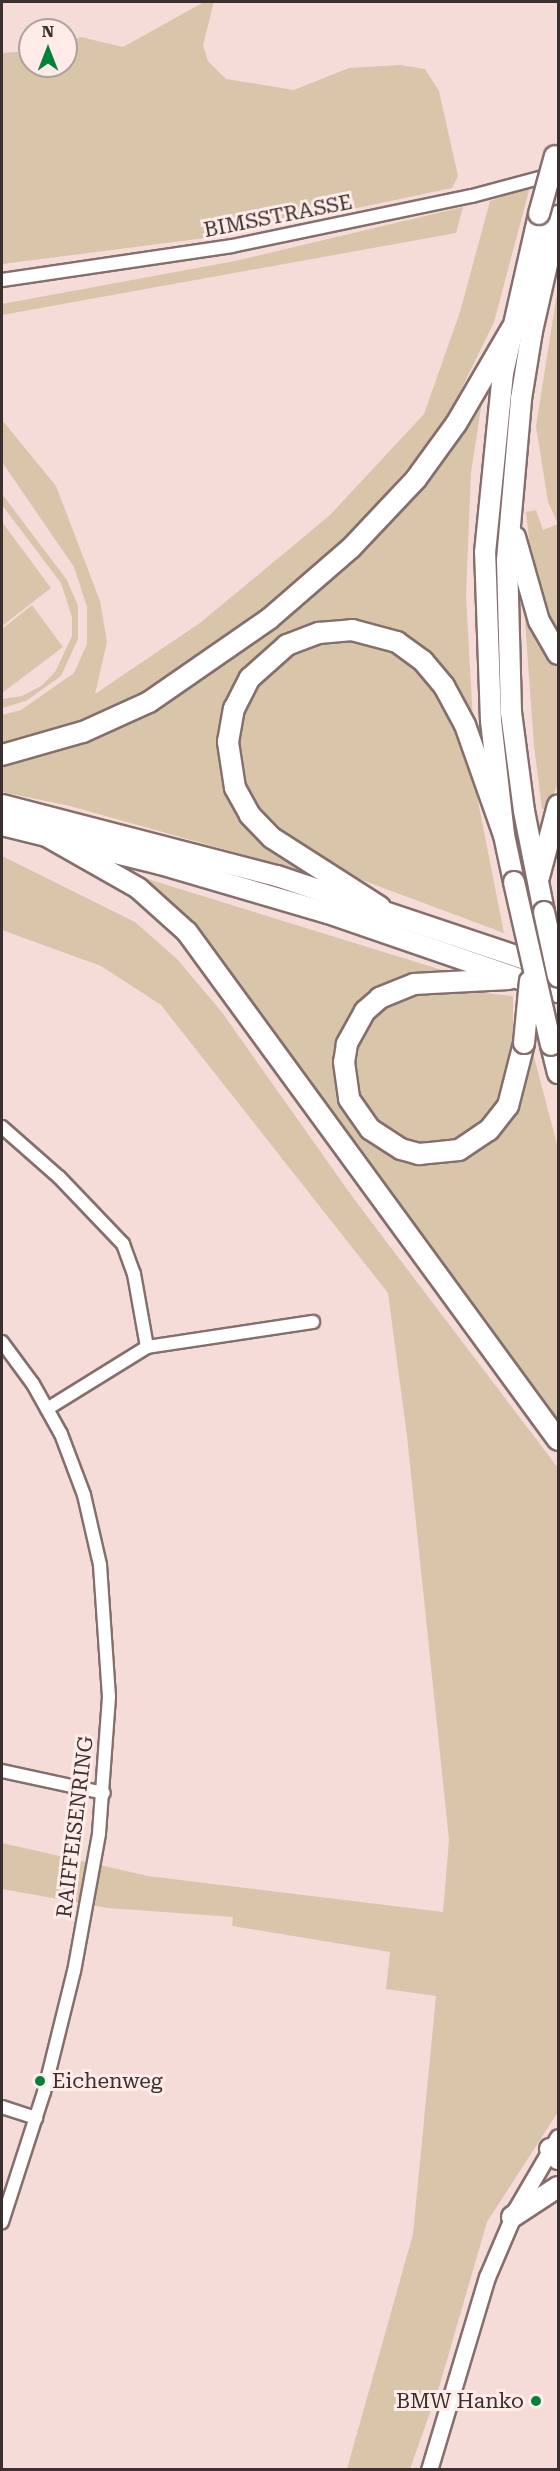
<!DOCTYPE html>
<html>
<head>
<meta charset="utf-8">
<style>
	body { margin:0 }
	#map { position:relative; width:560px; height:2471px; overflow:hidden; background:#f5dcd9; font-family:"Roboto Serif",serif }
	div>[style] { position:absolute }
	.green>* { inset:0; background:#d9c5aa }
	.roads { filter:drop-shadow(2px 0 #856f6c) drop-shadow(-2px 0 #856f6c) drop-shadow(0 2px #856f6c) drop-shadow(0 -2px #856f6c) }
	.minor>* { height:12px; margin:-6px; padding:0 6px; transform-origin:6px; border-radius:6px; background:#fff }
	.tertiary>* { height:15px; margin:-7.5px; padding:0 7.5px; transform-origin:7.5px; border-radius:7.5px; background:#fff }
	.trunk>* { height:20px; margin:-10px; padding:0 10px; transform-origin:10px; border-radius:10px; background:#fff }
	.bridges { filter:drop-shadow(2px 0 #856f6c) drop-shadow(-2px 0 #856f6c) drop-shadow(0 2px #856f6c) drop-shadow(0 -2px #856f6c) }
	.trunk-bridge>* { height:20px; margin:-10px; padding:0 10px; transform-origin:10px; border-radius:10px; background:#fff }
	.dots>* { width:16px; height:16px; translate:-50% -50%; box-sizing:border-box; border:3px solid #ffebe8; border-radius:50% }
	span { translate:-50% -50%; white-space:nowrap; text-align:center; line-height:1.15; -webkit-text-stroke:6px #ffebe8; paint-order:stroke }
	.street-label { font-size:21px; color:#3a302f }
	.poi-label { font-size:21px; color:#3a302f }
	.left { translate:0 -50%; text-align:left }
	.right { translate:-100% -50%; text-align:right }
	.frame { position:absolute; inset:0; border:3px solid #3a302f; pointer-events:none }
	.north { position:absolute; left:18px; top:18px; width:60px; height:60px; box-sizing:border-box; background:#ffebe8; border:2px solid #b0a09e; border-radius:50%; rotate:0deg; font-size:16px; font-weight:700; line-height:24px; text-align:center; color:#3a302f }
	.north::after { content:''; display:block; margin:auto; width:21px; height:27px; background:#058139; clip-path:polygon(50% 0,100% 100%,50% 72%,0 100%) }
</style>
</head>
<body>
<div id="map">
	<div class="green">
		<div style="clip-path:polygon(204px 2px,214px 2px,203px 45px,208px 61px,226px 79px,294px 90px,349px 68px,400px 65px,425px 69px,439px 91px,458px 176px,452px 188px,229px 235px,2px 264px,2px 53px,30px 51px,30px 66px,66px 66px,66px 42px,81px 37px,123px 47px)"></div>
		<div style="clip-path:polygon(530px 187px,494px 322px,442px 429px,347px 537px,281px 597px,155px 690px,92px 719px,2px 745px,2px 715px,21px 710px,74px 673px,87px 644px,87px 607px,74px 567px,2px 462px,2px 420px,56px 486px,100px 601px,107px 642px,95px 694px,200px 623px,330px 515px,424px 414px,460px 312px,490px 201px)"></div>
		<div style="clip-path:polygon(463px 207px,456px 233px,2px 315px,2px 304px,235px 261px)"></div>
		<div style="clip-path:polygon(558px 287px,558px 638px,540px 604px,533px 575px,526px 512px,536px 510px,543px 530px,558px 524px,548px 502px,536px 426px)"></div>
		<div style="clip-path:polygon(479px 400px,482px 401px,471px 473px,466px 595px,473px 722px,402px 636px,358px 620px,316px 623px,278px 639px,250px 662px,230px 696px,220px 749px,227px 789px,312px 874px,70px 806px,2px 792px,2px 764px,69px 746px,127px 722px,244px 650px,292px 612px)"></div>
		<div style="clip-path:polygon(2px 494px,67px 580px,78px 606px,78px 639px,61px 676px,26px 701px,2px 708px,2px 699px,22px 696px,41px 686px,55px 672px,72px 636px,72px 617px,61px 583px,2px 505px)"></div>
		<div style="clip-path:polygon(2px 522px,51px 588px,2px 626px)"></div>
		<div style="clip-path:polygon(32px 605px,63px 647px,2px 693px,2px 629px)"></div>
		<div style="clip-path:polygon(524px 608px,528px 608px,558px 662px,558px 784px,547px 809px,542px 809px,534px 746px)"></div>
		<div style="clip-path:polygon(342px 638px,365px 640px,407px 657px,438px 689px,474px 781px,504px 933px,327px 867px,272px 828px,251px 803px,236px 756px,237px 727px,244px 703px,257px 681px,299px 648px)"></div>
		<div style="clip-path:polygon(2px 856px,135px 922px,177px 959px,221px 1011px,354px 1199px,558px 1468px,558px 2112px,487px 2222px,440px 2384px,410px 2469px,347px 2469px,413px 2234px,436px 1996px,386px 1989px,390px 1952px,232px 1926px,233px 1917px,108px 1908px,2px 1889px,2px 1843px,148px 1876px,443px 1912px,449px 1840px,407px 1436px,388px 1293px,161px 1005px,101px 966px,2px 930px)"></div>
		<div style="clip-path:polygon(141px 877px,442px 970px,391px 982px,375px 992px,359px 1005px,345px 1027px,337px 1056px,336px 1080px,341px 1101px,376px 1145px,394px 1155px,428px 1163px,447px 1162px,482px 1148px,499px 1134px,518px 1108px,533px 1053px,558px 1148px,558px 1420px,189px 919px)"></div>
		<div style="clip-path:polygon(461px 990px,513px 996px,513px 1034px,503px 1088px,485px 1121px,470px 1135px,430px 1145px,404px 1140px,372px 1118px,360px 1101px,355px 1080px,360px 1038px,373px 1018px,409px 994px)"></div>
	</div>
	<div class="roads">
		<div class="minor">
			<div style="left:2px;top:280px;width:232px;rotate:-8.4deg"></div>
			<div style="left:232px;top:246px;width:245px;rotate:-11.8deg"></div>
			<div style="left:472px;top:196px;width:85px;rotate:-15deg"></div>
			<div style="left:2px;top:1127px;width:76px;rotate:41.3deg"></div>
			<div style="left:59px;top:1177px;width:93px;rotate:46.3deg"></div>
			<div style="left:123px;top:1244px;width:32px;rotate:70deg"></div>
			<div style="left:134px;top:1274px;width:74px;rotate:79.9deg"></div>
			<div style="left:2px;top:1342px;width:52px;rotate:53.6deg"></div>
			<div style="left:33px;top:1384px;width:57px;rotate:60.8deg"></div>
			<div style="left:61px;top:1434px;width:65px;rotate:69.3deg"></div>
			<div style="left:84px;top:1495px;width:72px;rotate:77.1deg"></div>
			<div style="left:100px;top:1565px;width:132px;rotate:86.1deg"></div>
			<div style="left:109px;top:1697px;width:137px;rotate:94.2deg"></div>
			<div style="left:99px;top:1834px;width:139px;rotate:100.3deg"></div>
			<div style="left:74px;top:1971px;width:125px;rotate:103.9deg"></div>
			<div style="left:44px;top:2092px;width:137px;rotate:107.9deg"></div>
			<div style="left:47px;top:1409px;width:118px;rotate:-31.8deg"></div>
			<div style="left:147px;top:1347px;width:168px;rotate:-8.6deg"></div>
			<div style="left:2px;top:1771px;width:104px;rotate:12.2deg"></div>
			<div style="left:2px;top:2107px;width:36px;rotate:18deg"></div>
		</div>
		<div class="tertiary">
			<div style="left:429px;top:2470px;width:202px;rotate:-73.3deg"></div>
			<div style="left:487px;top:2277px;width:74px;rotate:-66.9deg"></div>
			<div style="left:516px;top:2209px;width:83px;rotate:-59.7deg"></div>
		</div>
		<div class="trunk">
			<div style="left:515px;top:537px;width:87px;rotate:74.1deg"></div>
			<div style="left:539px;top:621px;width:38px;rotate:60deg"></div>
			<div style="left:2px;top:755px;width:84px;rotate:-15.9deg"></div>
			<div style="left:83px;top:732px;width:72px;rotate:-24.4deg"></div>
			<div style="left:149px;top:702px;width:146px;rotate:-34.7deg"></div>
			<div style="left:269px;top:619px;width:108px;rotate:-40.9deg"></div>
			<div style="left:351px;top:548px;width:95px;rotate:-46.7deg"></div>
			<div style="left:416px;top:479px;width:68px;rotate:-54deg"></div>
			<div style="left:456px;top:424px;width:111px;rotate:-59.7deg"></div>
			<div style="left:2px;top:805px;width:284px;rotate:14.5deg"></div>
			<div style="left:277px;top:876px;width:296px;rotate:18.5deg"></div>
			<div style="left:2px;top:825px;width:163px;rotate:13.9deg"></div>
			<div style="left:160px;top:864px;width:175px;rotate:16.3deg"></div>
			<div style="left:328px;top:913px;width:243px;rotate:19deg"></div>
			<div style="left:43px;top:834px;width:109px;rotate:29.6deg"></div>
			<div style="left:138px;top:888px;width:66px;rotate:41.9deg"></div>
			<div style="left:187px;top:932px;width:629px;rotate:53.86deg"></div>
			<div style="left:539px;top:877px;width:74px;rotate:-75.2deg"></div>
			<div style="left:514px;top:882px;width:48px;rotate:-102deg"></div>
			<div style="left:504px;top:835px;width:115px;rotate:-96.5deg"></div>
			<div style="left:491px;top:721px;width:168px;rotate:-92deg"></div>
			<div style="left:485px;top:553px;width:181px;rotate:-84.3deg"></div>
			<div style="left:503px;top:373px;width:163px;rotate:-77.2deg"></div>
			<div style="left:380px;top:907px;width:128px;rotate:-147.4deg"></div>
			<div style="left:272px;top:838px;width:32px;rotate:-134deg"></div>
			<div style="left:250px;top:815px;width:31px;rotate:-119deg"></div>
			<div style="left:235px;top:788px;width:47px;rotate:-98.7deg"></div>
			<div style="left:228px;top:742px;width:34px;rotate:-80deg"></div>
			<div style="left:234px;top:709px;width:35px;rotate:-63deg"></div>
			<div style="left:250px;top:678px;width:50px;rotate:-41.7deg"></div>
			<div style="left:287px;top:645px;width:34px;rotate:-21deg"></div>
			<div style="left:319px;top:633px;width:33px;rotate:-5deg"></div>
			<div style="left:352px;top:630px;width:47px;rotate:14.9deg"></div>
			<div style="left:397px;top:642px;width:32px;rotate:36deg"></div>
			<div style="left:423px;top:661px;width:33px;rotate:50deg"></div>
			<div style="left:444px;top:686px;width:44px;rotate:61.7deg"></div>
			<div style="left:465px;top:725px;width:117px;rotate:70.5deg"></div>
			<div style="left:544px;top:912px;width:103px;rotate:-101.2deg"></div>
			<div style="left:524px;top:811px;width:100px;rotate:-97.5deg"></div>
			<div style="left:511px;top:712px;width:152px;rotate:-91.5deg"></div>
			<div style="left:507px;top:560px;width:162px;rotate:-85deg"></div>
			<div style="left:521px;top:399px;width:69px;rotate:-80.8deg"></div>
			<div style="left:532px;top:331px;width:118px;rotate:-77.3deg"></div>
			<div style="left:509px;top:979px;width:95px;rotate:177deg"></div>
			<div style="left:414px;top:984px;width:37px;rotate:158deg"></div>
			<div style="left:380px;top:998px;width:20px;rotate:139deg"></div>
			<div style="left:365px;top:1011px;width:38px;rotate:119deg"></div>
			<div style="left:347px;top:1044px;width:18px;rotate:99deg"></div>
			<div style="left:344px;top:1062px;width:37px;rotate:82deg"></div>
			<div style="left:349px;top:1099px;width:37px;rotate:55deg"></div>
			<div style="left:370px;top:1129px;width:37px;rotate:33deg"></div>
			<div style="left:401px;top:1149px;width:19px;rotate:16deg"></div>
			<div style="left:419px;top:1154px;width:40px;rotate:-5.7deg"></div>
			<div style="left:459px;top:1150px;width:36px;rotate:-34deg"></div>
			<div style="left:489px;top:1130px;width:31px;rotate:-52deg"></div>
			<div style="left:508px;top:1106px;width:65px;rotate:-75.7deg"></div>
			<div style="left:551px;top:1045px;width:29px;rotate:76deg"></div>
			<div style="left:550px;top:2149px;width:13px;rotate:51deg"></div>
			<div style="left:512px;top:2217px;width:55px;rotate:-33.1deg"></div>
		</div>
	</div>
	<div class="bridges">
		<div class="trunk-bridge">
			<div style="left:539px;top:214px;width:60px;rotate:-74.6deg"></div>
			<div style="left:514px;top:882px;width:167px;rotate:77.2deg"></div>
			<div style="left:544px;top:912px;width:66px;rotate:77.8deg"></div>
			<div style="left:524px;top:1043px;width:62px;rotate:-84.5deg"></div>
		</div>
	</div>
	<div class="dots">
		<div style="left:40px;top:2081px;background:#058139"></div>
		<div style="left:536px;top:2401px;background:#058139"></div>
	</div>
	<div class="street-label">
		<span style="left:278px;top:216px;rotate:-11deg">BIMSSTRASSE</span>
		<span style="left:75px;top:1827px;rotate:-83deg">RAIFFEISENRING</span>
	</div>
	<div class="poi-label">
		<span class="left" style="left:52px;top:2081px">Eichenweg</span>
		<span class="right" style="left:524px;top:2401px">BMW Hanko</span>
	</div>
	<div class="frame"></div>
	<div class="north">N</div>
</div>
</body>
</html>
